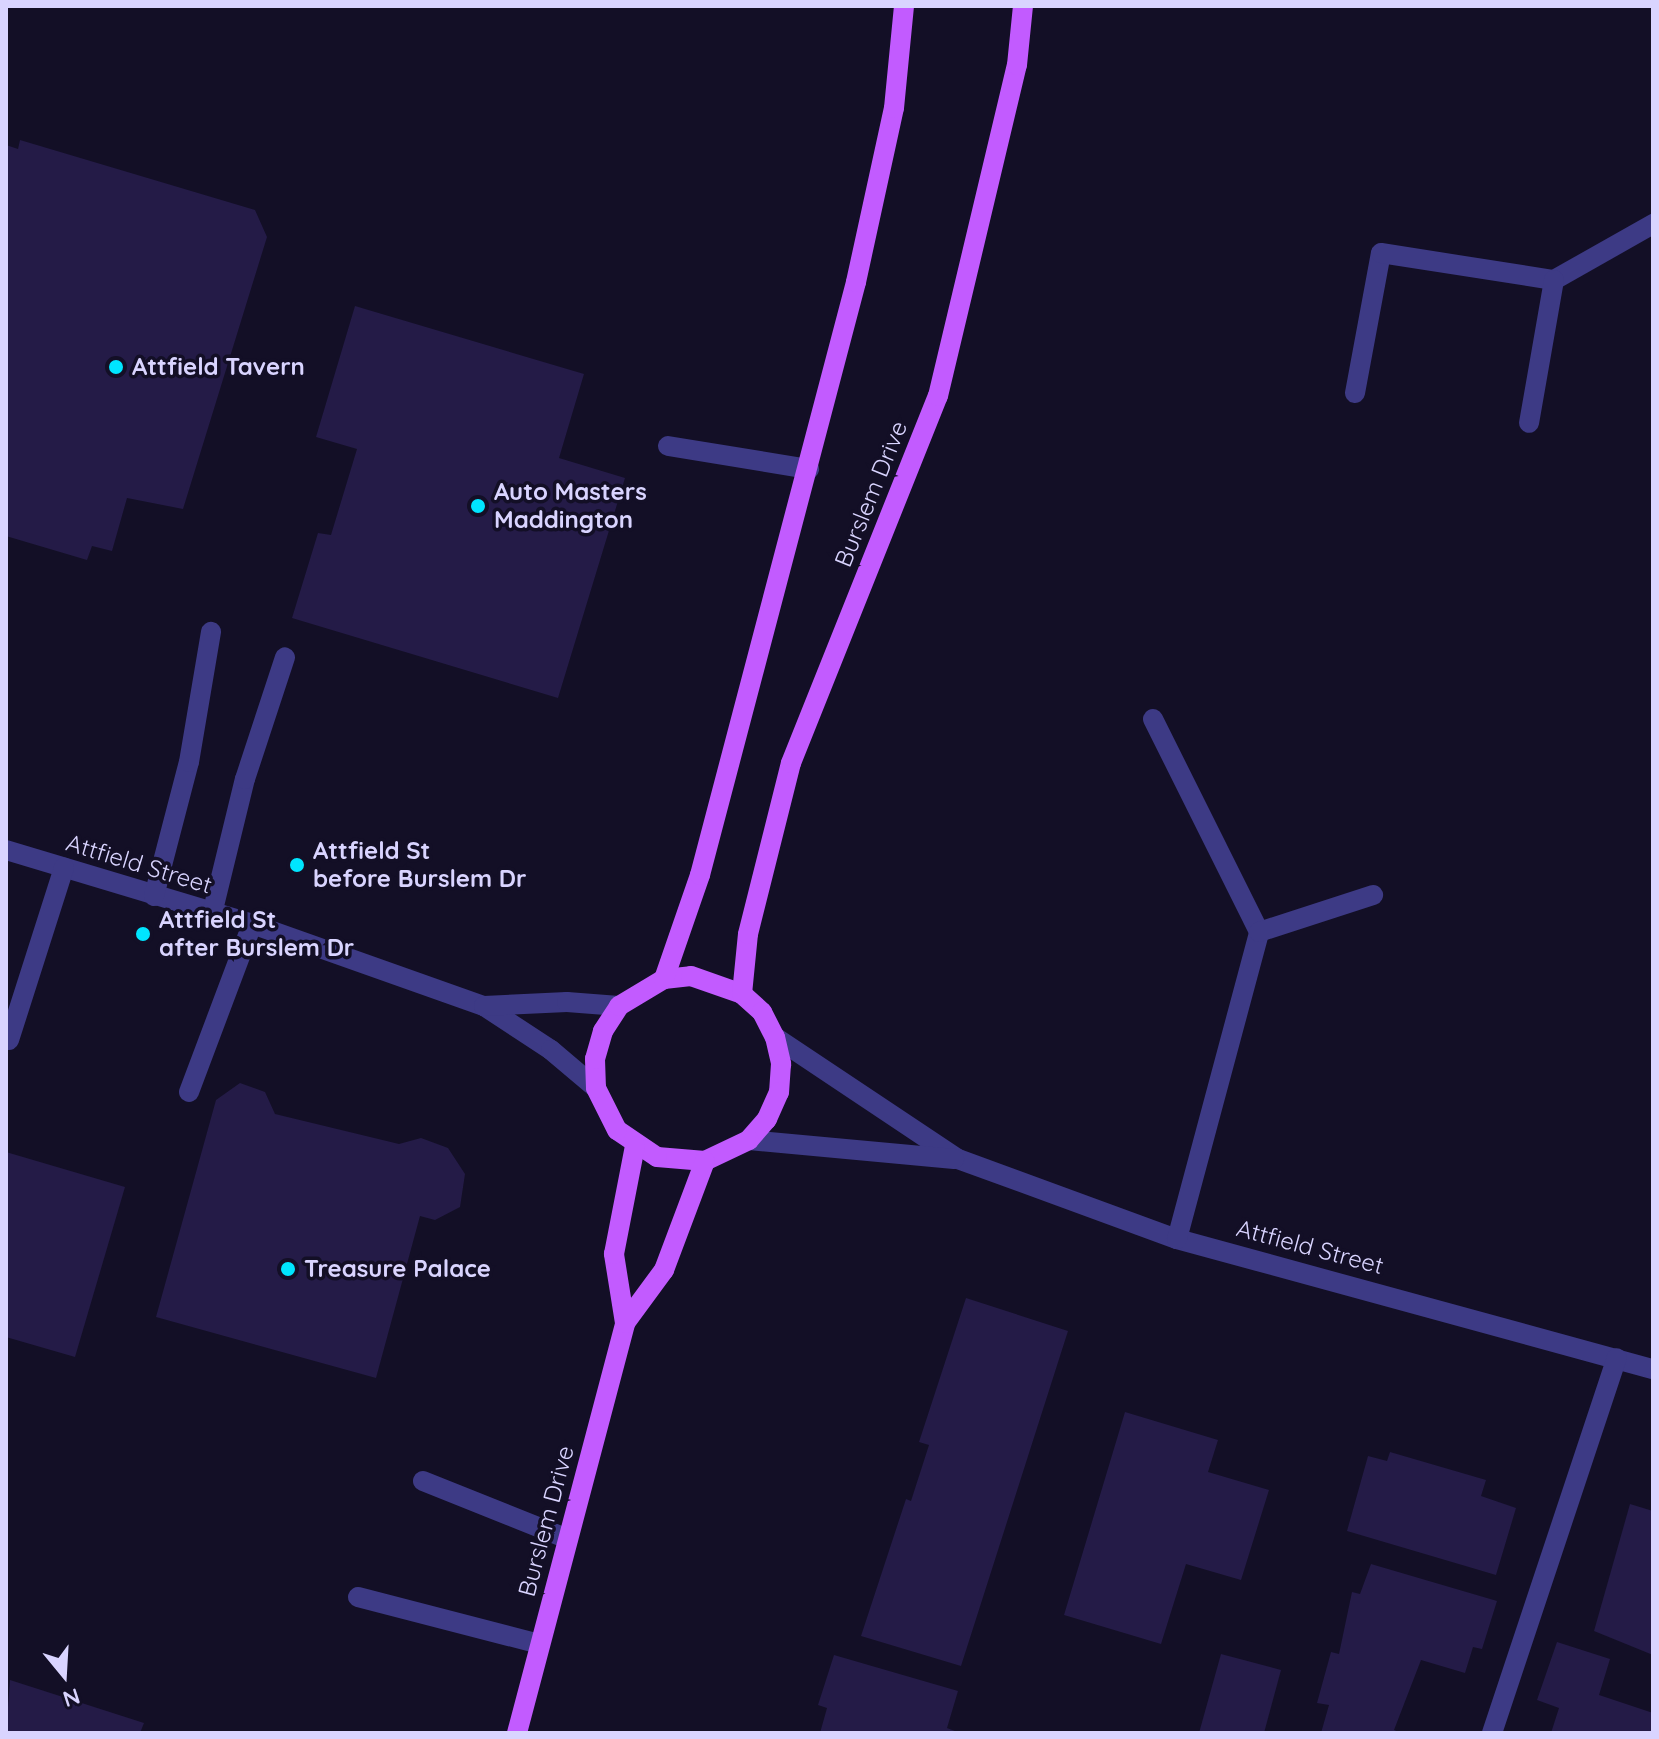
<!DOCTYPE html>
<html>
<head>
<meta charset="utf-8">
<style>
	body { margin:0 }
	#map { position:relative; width:1659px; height:1739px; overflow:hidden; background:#130f26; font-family:Quicksand,sans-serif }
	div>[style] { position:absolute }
	.building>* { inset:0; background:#241b47 }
	.minor>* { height:20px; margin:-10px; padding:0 10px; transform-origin:10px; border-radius:10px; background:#3d3a85 }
	.major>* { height:20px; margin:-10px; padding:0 10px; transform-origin:10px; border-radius:10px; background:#c25bff }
	.dots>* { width:22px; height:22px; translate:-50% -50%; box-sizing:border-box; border:4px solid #130f26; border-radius:50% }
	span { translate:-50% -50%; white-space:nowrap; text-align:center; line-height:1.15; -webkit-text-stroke:7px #130f26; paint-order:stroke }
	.poi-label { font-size:24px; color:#d9d4ff; font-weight:700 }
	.left { translate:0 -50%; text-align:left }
	.street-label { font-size:24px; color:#d9d4ff }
	.frame { position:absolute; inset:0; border:8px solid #d9d4ff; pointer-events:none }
	.north { position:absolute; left:24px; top:1635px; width:80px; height:80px; -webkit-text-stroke:6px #130f26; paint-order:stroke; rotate:162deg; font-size:22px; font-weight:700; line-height:32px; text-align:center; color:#d9d4ff }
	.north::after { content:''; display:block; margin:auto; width:28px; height:36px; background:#d9d4ff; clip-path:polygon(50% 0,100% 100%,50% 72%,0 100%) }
</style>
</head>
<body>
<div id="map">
	<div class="building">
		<div style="clip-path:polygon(20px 140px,255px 210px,267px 237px,183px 509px,127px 498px,112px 551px,92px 546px,87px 560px,6px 536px,6px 145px,18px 149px)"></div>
		<div style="clip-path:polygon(355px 306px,584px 374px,559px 458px,625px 478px,558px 698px,292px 618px,318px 533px,331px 535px,357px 449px,316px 437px)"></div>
		<div style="clip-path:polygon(240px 1083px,265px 1092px,275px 1114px,399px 1144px,421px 1138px,448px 1148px,465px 1174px,460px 1207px,435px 1220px,420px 1216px,376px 1378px,156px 1317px,216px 1100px)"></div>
		<div style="clip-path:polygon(6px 1152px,125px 1187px,75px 1357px,6px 1337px)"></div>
		<div style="clip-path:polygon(966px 1298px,1068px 1331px,961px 1666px,861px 1636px,906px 1499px,911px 1501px,929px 1445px,919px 1442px)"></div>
		<div style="clip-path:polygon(1125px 1412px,1218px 1440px,1208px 1472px,1269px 1490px,1241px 1580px,1186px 1564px,1161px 1644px,1064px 1615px)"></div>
		<div style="clip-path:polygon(1390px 1452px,1486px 1480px,1481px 1496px,1516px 1508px,1496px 1575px,1347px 1531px,1368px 1456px,1387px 1461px)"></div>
		<div style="clip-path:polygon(1630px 1504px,1653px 1511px,1653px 1655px,1594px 1631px)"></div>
		<div style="clip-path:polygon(1371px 1564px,1497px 1601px,1482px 1649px,1473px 1647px,1465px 1673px,1421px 1660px,1394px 1730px,1401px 1733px,1321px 1733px,1329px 1705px,1317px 1703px,1331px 1652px,1339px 1654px,1352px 1592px,1360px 1594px)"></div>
		<div style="clip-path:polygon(1557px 1642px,1610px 1659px,1599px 1695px,1653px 1713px,1653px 1733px,1551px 1733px,1559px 1708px,1537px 1700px)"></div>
		<div style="clip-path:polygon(1221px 1654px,1281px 1670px,1264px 1733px,1199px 1733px)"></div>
		<div style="clip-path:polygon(834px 1655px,958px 1691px,947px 1728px,960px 1733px,820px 1733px,827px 1708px,818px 1705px)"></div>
		<div style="clip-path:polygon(10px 1680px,144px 1723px,140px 1733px,6px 1733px)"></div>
	</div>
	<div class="minor">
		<div style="left:1554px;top:280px;width:114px;rotate:-29.5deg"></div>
		<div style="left:1355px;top:393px;width:142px;rotate:-79.5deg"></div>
		<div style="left:1381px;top:253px;width:175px;rotate:8.9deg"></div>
		<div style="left:1554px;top:280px;width:145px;rotate:99.9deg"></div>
		<div style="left:668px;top:446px;width:143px;rotate:9.3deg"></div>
		<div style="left:1153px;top:719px;width:238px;rotate:63.5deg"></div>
		<div style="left:6px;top:850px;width:257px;rotate:16.7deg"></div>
		<div style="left:252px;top:924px;width:246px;rotate:19.5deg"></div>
		<div style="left:484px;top:1006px;width:80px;rotate:33.3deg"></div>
		<div style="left:551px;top:1050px;width:59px;rotate:40.2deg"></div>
		<div style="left:154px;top:896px;width:138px;rotate:-75.4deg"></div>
		<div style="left:189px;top:762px;width:132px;rotate:-80.4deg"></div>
		<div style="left:212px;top:914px;width:139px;rotate:-76.3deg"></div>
		<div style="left:245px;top:779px;width:128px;rotate:-71.8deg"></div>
		<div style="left:484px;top:1006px;width:83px;rotate:-2.8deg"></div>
		<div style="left:567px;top:1002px;width:52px;rotate:4.4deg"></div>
		<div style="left:775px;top:1037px;width:220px;rotate:33.7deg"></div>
		<div style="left:958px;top:1159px;width:233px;rotate:20.1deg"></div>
		<div style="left:1177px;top:1239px;width:493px;rotate:15.3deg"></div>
		<div style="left:9px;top:1040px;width:181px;rotate:-72.3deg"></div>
		<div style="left:189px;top:1092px;width:179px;rotate:-69.4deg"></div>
		<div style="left:749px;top:1140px;width:206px;rotate:5.3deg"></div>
		<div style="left:1177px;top:1239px;width:318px;rotate:-75deg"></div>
		<div style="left:1259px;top:932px;width:120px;rotate:-18deg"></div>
		<div style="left:423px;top:1481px;width:156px;rotate:21.8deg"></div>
		<div style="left:358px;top:1597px;width:188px;rotate:14.5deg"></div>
		<div style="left:1492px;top:1733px;width:395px;rotate:-71.6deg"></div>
	</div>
	<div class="major">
		<div style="left:664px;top:979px;width:27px;rotate:-6deg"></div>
		<div style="left:691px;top:976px;width:54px;rotate:19.4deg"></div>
		<div style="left:742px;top:994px;width:27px;rotate:42deg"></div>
		<div style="left:762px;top:1012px;width:28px;rotate:63deg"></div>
		<div style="left:775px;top:1037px;width:28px;rotate:77deg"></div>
		<div style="left:781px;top:1064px;width:28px;rotate:94deg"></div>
		<div style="left:779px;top:1092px;width:30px;rotate:114deg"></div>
		<div style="left:767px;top:1119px;width:28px;rotate:131deg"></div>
		<div style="left:749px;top:1140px;width:49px;rotate:154.5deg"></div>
		<div style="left:705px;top:1161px;width:48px;rotate:-175.2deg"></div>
		<div style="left:657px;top:1157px;width:48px;rotate:-146deg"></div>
		<div style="left:617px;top:1130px;width:47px;rotate:-116.6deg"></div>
		<div style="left:596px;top:1088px;width:29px;rotate:-92deg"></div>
		<div style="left:595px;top:1059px;width:29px;rotate:-74deg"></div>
		<div style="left:603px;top:1031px;width:30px;rotate:-57deg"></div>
		<div style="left:619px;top:1006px;width:52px;rotate:-31deg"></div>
		<div style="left:664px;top:979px;width:110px;rotate:-70.9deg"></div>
		<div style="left:700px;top:875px;width:613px;rotate:-75.26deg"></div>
		<div style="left:856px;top:282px;width:178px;rotate:-77.7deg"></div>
		<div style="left:894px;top:108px;width:102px;rotate:-84.4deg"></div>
		<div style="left:742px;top:994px;width:60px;rotate:-84.3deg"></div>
		<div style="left:748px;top:934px;width:176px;rotate:-75.9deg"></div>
		<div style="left:791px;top:763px;width:395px;rotate:-68.2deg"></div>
		<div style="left:938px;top:396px;width:340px;rotate:-76.6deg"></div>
		<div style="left:1017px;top:65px;width:59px;rotate:-84.2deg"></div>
		<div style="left:625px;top:1323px;width:70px;rotate:-99.1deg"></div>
		<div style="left:614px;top:1254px;width:110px;rotate:-79deg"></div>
		<div style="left:517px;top:1733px;width:424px;rotate:-75.2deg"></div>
		<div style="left:625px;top:1323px;width:66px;rotate:-53.7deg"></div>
		<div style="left:664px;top:1270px;width:116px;rotate:-69.4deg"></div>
	</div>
	<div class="dots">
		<div style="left:116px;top:367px;background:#00e5ff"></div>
		<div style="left:478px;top:506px;background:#00e5ff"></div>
		<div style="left:297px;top:865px;background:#00e5ff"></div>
		<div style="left:143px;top:934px;background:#00e5ff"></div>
		<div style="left:288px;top:1269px;background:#00e5ff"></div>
	</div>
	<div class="poi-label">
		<span class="left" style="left:132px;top:367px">Attfield Tavern</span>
		<span class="left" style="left:494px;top:506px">Auto Masters<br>Maddington</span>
		<span class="left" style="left:313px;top:865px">Attfield St<br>before Burslem Dr</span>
		<span class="left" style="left:159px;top:934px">Attfield St<br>after Burslem Dr</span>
		<span class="left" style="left:304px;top:1269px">Treasure Palace</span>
	</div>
	<div class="street-label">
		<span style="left:871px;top:494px;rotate:-68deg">Burslem Drive</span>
		<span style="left:139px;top:864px;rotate:17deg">Attfield Street</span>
		<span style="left:1310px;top:1247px;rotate:15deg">Attfield Street</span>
		<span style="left:546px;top:1521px;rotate:-75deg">Burslem Drive</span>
	</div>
	<div class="frame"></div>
	<div class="north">N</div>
</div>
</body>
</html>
